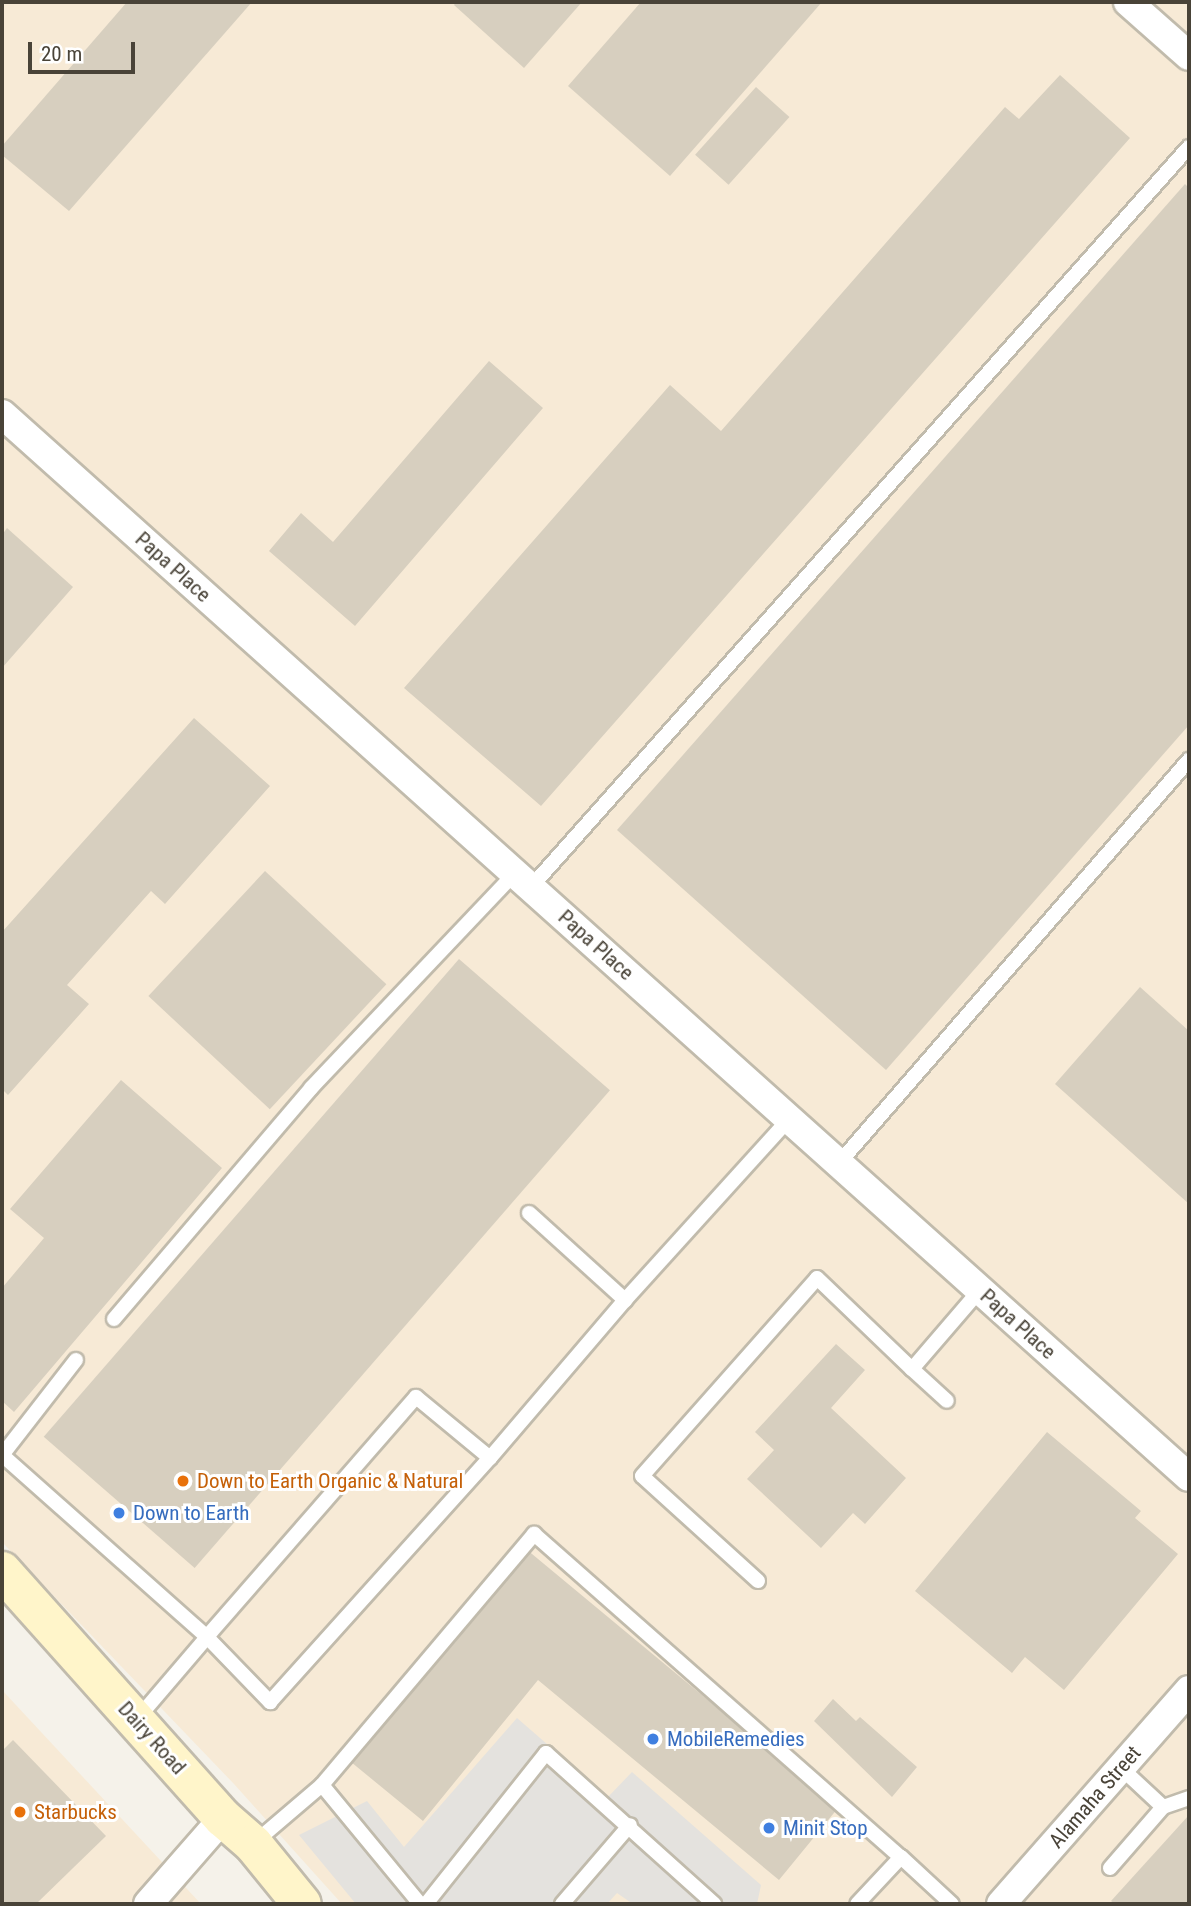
<!DOCTYPE html>
<html>
<head>
<meta charset="utf-8">
<style>
	body { margin:0 }
	#map { position:relative; width:1191px; height:1906px; overflow:hidden; background:#f5f2ea; font-family:"Roboto Condensed",sans-serif }
	div>[style] { position:absolute }
	.commercial>* { inset:0; background:#f7ead6 }
	.parking>* { inset:0; background:#e4e2de }
	.building>* { inset:0; background:#d7cfbf; transform-origin:0 0 }
	.roads { filter:drop-shadow(2px 0 #c1bbac) drop-shadow(-2px 0 #c1bbac) drop-shadow(0 2px #c1bbac) drop-shadow(0 -2px #c1bbac) }
	.lane>* { height:14px; margin:-7px; padding:0 7px; transform-origin:7px; border-radius:7px; background:#fff }
	.street>* { height:28px; margin:-14px; padding:0 14px; transform-origin:14px; border-radius:14px; background:#fff }
	.secondary>* { height:38px; margin:-19px; padding:0 19px; transform-origin:19px; border-radius:19px; background:#fff5ca }
	.dots>* { width:19px; height:19px; translate:-50% -50%; box-sizing:border-box; border:4px solid #fff; border-radius:50% }
	span { translate:-50% -50%; white-space:nowrap; text-align:center; line-height:1.15; -webkit-text-stroke:6px #fff; paint-order:stroke }
	.street-label { font-size:21px; color:#494338 }
	.food-label { font-size:21px; color:#c56008 }
	.left { translate:0 -50%; text-align:left }
	.shop-label { font-size:21px; color:#366cbe }
	.frame { position:absolute; inset:0; border:4px solid #494338; pointer-events:none }
	.scale { position:absolute; left:28px; top:42px; width:107px; height:32px; box-sizing:border-box; border:4px solid #494338; border-top:0; padding-left:9px; font-size:21px; line-height:24px; white-space:nowrap; color:#494338; -webkit-text-stroke:5px #fff; paint-order:stroke }
</style>
</head>
<body>
<div id="map">
	<div class="commercial">
		<div style="clip-path:polygon(2px 2px,1189px 2px,1189px 1904px,342px 1904px,234px 1784px,2px 1542px)"></div>
		<div style="clip-path:polygon(2px 1690px,201px 1904px,2px 1904px)"></div>
	</div>
	<div class="parking">
		<div style="clip-path:polygon(517px 1718px,608px 1797px,632px 1772px,761px 1885px,757px 1904px,633px 1904px,617px 1893px,607px 1904px,356px 1904px,299px 1835px,367px 1801px,404px 1847px)"></div>
	</div>
	<div class="building">
		<div style="clip-path:polygon(127px 2px,252px 2px,69px 211px,2px 155px,2px 146px)"></div>
		<div style="clip-path:polygon(456px 2px,582px 2px,524px 68px,454px 5px)"></div>
		<div style="clip-path:polygon(641px 2px,822px 2px,670px 176px,568px 86px)"></div>
		<div style="clip-path:polygon(1060px 75px,1130px 138px,541px 806px,404px 688px,670px 385px,721px 431px,1005px 107px,1019px 119px)"></div>
		<div style="left:756px;top:87px;width:45px;height:91px;rotate:42deg"></div>
		<div style="clip-path:polygon(1185px 184px,1189px 188px,1189px 725px,886px 1070px,617px 830px)"></div>
		<div style="clip-path:polygon(489px 361px,543px 408px,355px 626px,269px 551px,301px 513px,333px 542px)"></div>
		<div style="clip-path:polygon(7px 528px,73px 587px,2px 668px,2px 535px)"></div>
		<div style="clip-path:polygon(194px 718px,270px 786px,165px 904px,151px 891px,67px 985px,89px 1004px,8px 1095px,2px 1089px,2px 932px)"></div>
		<div style="left:265px;top:871px;width:166px;height:171px;rotate:43deg"></div>
		<div style="left:459px;top:959px;width:200px;height:633px;rotate:41deg"></div>
		<div style="clip-path:polygon(1140px 987px,1189px 1031px,1189px 1204px,1055px 1084px)"></div>
		<div style="clip-path:polygon(121px 1080px,222px 1168px,14px 1412px,2px 1401px,2px 1288px,44px 1238px,10px 1209px)"></div>
		<div style="clip-path:polygon(836px 1344px,865px 1370px,831px 1408px,906px 1478px,865px 1524px,853px 1513px,821px 1548px,747px 1479px,774px 1450px,755px 1432px)"></div>
		<div style="clip-path:polygon(1047px 1432px,1141px 1511px,1135px 1518px,1178px 1554px,1064px 1690px,1025px 1657px,1012px 1673px,915px 1591px)"></div>
		<div style="clip-path:polygon(526px 1549px,838px 1808px,779px 1880px,538px 1680px,423px 1821px,351px 1762px)"></div>
		<div style="clip-path:polygon(833px 1699px,856px 1721px,860px 1717px,917px 1767px,892px 1797px,814px 1721px)"></div>
		<div style="clip-path:polygon(13px 1740px,106px 1836px,36px 1904px,2px 1904px,2px 1751px)"></div>
		<div style="clip-path:polygon(1189px 1815px,1189px 1904px,1115px 1904px,1111px 1901px)"></div>
	</div>
	<div class="roads">
		<div class="lane">
			<div style="left:531px;top:887px;width:990px;rotate:-48.36deg"></div>
			<div style="left:839px;top:1163px;width:534px;rotate:-49.03deg"></div>
			<div style="left:529px;top:1213px;width:130px;rotate:42.2deg"></div>
			<div style="left:114px;top:1319px;width:304px;rotate:-49.5deg"></div>
			<div style="left:311px;top:1088px;width:296px;rotate:-46.5deg"></div>
			<div style="left:912px;top:1369px;width:47px;rotate:42.4deg"></div>
			<div style="left:3px;top:1454px;width:119px;rotate:-52.2deg"></div>
			<div style="left:2px;top:1455px;width:274px;rotate:41.6deg"></div>
			<div style="left:207px;top:1637px;width:91px;rotate:45.9deg"></div>
			<div style="left:270px;top:1702px;width:329px;rotate:-48deg"></div>
			<div style="left:490px;top:1458px;width:96px;rotate:-140.5deg"></div>
			<div style="left:416px;top:1397px;width:318px;rotate:131.1deg"></div>
			<div style="left:207px;top:1637px;width:108px;rotate:130.5deg"></div>
			<div style="left:490px;top:1458px;width:208px;rotate:-49.5deg"></div>
			<div style="left:625px;top:1300px;width:246px;rotate:-47.8deg"></div>
			<div style="left:758px;top:1581px;width:156px;rotate:-137.8deg"></div>
			<div style="left:642px;top:1476px;width:264px;rotate:-48.5deg"></div>
			<div style="left:817px;top:1278px;width:132px;rotate:43.8deg"></div>
			<div style="left:912px;top:1369px;width:104px;rotate:-49.3deg"></div>
			<div style="left:322px;top:1785px;width:154px;rotate:50.5deg"></div>
			<div style="left:1163px;top:1807px;width:28px;rotate:-19deg"></div>
			<div style="left:254px;top:1843px;width:89px;rotate:-40.5deg"></div>
			<div style="left:322px;top:1785px;width:329px;rotate:-49.8deg"></div>
			<div style="left:534px;top:1534px;width:489px;rotate:41.4deg"></div>
			<div style="left:901px;top:1857px;width:64px;rotate:133.1deg"></div>
			<div style="left:901px;top:1857px;width:69px;rotate:42.7deg"></div>
			<div style="left:1110px;top:1868px;width:81px;rotate:-49deg"></div>
			<div style="left:1163px;top:1807px;width:57px;rotate:-137.1deg"></div>
			<div style="left:426px;top:1904px;width:193px;rotate:-51.5deg"></div>
			<div style="left:546px;top:1753px;width:226px;rotate:41.9deg"></div>
			<div style="left:562px;top:1904px;width:104px;rotate:-49.3deg"></div>
		</div>
		<div class="street">
			<div style="left:1128px;top:2px;width:81px;rotate:41.5deg"></div>
			<div style="left:2px;top:414px;width:1593px;rotate:41.85deg"></div>
			<div style="left:148px;top:1904px;width:114px;rotate:-48.9deg"></div>
			<div style="left:1001px;top:1904px;width:285px;rotate:-48.7deg"></div>
		</div>
		<div class="secondary">
			<div style="left:2px;top:1571px;width:331px;rotate:48.2deg"></div>
			<div style="left:223px;top:1818px;width:40px;rotate:41deg"></div>
			<div style="left:253px;top:1844px;width:77px;rotate:50.8deg"></div>
		</div>
	</div>
	<div class="dots">
		<div style="left:183px;top:1481px;background:#e8710a"></div>
		<div style="left:119px;top:1513px;background:#3f7fe0"></div>
		<div style="left:653px;top:1739px;background:#3f7fe0"></div>
		<div style="left:20px;top:1812px;background:#e8710a"></div>
		<div style="left:769px;top:1828px;background:#3f7fe0"></div>
	</div>
	<div class="street-label">
		<span style="left:173px;top:567px;rotate:42deg">Papa Place</span>
		<span style="left:596px;top:945px;rotate:42deg">Papa Place</span>
		<span style="left:1018px;top:1324px;rotate:42deg">Papa Place</span>
		<span style="left:152px;top:1738px;rotate:48deg">Dairy Road</span>
		<span style="left:1095px;top:1797px;rotate:-49deg">Alamaha Street</span>
	</div>
	<div class="food-label">
		<span class="left" style="left:197px;top:1481px">Down to Earth Organic &amp; Natural</span>
		<span class="left" style="left:34px;top:1812px">Starbucks</span>
	</div>
	<div class="shop-label">
		<span class="left" style="left:133px;top:1513px">Down to Earth</span>
		<span class="left" style="left:667px;top:1739px">MobileRemedies</span>
		<span class="left" style="left:783px;top:1828px">Minit Stop</span>
	</div>
	<div class="frame"></div>
	<div class="scale">20 m</div>
</div>
</body>
</html>
